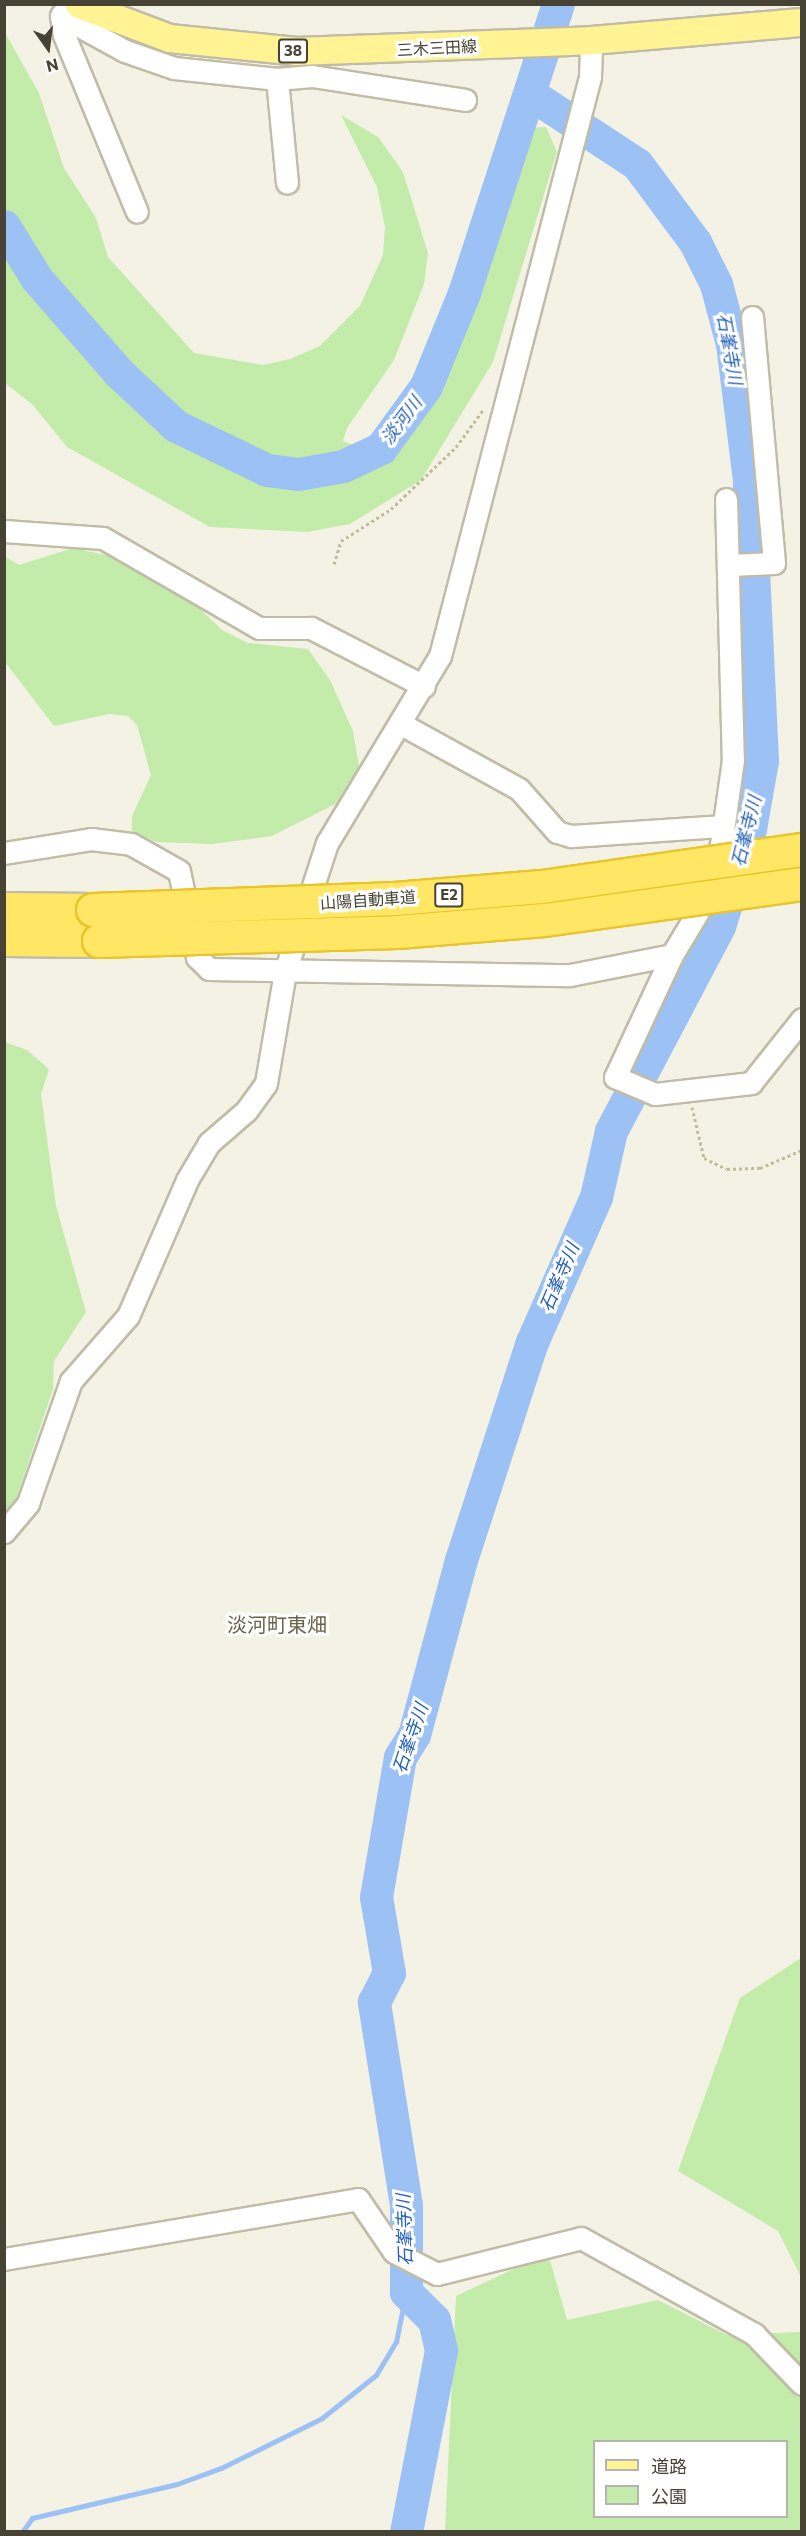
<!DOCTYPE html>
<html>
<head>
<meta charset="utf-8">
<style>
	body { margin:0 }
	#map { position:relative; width:806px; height:2536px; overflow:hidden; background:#f4f2e5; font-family:Commissioner,"Noto Sans JP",sans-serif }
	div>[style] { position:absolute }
	.green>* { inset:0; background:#c3ebaa }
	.stream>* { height:5px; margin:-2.5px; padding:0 2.5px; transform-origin:2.5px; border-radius:2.5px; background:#9cc1f5 }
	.river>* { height:33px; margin:-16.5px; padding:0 16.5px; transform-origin:16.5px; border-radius:16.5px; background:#9cc1f5 }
	.path>* { height:3px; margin-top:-1.5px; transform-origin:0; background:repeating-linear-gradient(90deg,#c3bb97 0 3px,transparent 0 6px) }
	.roads { filter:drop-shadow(2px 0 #c0bca7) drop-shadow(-2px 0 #c0bca7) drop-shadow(0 2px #c0bca7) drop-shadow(0 -2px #c0bca7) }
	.minor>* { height:21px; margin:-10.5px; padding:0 10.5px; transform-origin:10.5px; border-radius:10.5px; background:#fff }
	.major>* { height:27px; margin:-13.5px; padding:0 13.5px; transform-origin:13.5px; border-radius:13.5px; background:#fff393 }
	.highway>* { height:32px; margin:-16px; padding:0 16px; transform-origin:16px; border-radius:16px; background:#ffe765 }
	.bridges { filter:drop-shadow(2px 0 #e9c42a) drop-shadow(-2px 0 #e9c42a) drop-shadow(0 2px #e9c42a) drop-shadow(0 -2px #e9c42a) }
	.highway-bridge>* { height:32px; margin:-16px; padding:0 16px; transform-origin:16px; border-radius:16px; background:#ffe765 }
	span { translate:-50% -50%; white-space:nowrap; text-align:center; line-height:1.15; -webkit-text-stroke:6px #fff; paint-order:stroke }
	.shield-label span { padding:2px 4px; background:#fff; border:2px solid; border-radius:4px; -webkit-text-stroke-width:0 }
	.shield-label { font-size:15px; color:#474334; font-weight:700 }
	.street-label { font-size:16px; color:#474334 }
	.water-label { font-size:18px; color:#2561ba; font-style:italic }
	.quarter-label { font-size:20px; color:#6a634a }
	.frame { position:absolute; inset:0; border:6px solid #474334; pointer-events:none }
	.legend { position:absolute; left:593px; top:2440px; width:195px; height:78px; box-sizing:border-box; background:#fff; border:2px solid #b5b4ae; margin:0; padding:8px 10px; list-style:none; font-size:18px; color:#474334 }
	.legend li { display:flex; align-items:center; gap:12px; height:30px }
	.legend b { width:30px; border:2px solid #b5b4ae }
	.north { position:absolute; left:18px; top:18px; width:60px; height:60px; -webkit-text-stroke:4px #fff; paint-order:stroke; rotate:166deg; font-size:16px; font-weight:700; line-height:24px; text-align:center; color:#474334 }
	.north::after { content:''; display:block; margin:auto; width:21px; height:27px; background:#474334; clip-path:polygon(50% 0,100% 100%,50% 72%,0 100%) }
</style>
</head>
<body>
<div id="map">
	<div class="green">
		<div style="clip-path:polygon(4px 31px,39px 93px,64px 168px,96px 218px,108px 257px,194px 353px,263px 365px,290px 359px,320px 346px,360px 306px,383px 255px,385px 227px,377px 187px,341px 115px,378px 137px,403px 172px,428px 253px,424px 284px,394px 360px,347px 428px,343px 441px,356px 446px,371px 443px,402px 413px,437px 353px,523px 138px,532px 128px,546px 127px,557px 152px,493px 362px,421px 480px,350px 524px,307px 532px,210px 527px,67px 447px,32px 404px,6px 384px)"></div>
		<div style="clip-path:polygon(73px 548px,154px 565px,222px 630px,248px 643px,308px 649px,330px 680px,353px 731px,360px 773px,345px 799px,272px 836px,212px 844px,156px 842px,132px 831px,132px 816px,151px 775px,137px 725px,128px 716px,109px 714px,54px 726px,5px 662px,4px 556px,19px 565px)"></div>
		<div style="clip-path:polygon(5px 1042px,27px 1050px,49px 1069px,41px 1094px,56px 1206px,86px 1312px,54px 1361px,53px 1389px,11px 1514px,5px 1519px)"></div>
		<div style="clip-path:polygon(801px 1958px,801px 2277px,778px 2231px,678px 2171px,740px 1998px)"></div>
		<div style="clip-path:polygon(evenodd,548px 2253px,567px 2320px,658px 2300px,727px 2335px,801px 2332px,801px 2531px,445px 2532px,456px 2296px,548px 2253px,594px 2442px,786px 2442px,786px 2516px,594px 2516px,594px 2442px)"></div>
	</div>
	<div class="stream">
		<div style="left:22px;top:2532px;width:17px;rotate:-54deg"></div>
		<div style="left:32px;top:2518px;width:149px;rotate:-13.2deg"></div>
		<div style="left:177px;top:2484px;width:47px;rotate:-20deg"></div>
		<div style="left:221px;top:2468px;width:113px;rotate:-26.3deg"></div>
		<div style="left:322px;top:2418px;width:69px;rotate:-38.5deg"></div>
		<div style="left:376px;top:2375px;width:39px;rotate:-59deg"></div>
		<div style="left:396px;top:2342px;width:51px;rotate:-78.7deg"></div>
	</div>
	<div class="river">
		<div style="left:4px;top:226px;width:62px;rotate:58.1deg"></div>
		<div style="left:37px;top:279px;width:123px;rotate:48.9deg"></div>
		<div style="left:118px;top:372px;width:79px;rotate:43deg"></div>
		<div style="left:176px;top:426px;width:101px;rotate:25.8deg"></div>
		<div style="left:267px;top:470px;width:31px;rotate:7deg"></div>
		<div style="left:298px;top:474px;width:46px;rotate:-10.1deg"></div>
		<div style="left:343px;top:466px;width:42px;rotate:-25.3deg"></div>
		<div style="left:381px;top:448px;width:77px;rotate:-54deg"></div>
		<div style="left:426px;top:386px;width:100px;rotate:-67.8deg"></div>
		<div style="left:464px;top:293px;width:304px;rotate:-72deg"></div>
		<div style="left:406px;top:2532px;width:185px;rotate:-79.1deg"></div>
		<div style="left:441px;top:2350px;width:31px;rotate:-103deg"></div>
		<div style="left:434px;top:2320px;width:40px;rotate:-135deg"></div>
		<div style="left:406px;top:2292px;width:87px;rotate:-90deg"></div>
		<div style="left:406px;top:2205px;width:206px;rotate:-99deg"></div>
		<div style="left:374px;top:2002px;width:33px;rotate:-63deg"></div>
		<div style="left:389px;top:1973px;width:77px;rotate:-99.7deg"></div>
		<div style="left:376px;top:1897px;width:142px;rotate:-80.3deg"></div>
		<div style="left:400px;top:1757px;width:26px;rotate:-58deg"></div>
		<div style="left:414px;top:1735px;width:181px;rotate:-75deg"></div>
		<div style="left:461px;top:1560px;width:229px;rotate:-72deg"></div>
		<div style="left:532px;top:1342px;width:158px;rotate:-66.2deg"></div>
		<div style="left:596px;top:1197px;width:68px;rotate:-77.2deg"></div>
		<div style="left:611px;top:1131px;width:232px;rotate:-62.2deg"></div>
		<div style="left:719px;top:926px;width:102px;rotate:-72.3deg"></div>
		<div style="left:750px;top:829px;width:70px;rotate:-80.1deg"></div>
		<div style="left:762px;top:760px;width:280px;rotate:-92.7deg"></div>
		<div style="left:749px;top:480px;width:137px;rotate:-97.1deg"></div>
		<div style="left:732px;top:344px;width:62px;rotate:-104.9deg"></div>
		<div style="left:716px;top:284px;width:47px;rotate:-116.6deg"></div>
		<div style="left:695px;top:242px;width:97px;rotate:-126.6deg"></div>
		<div style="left:637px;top:164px;width:126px;rotate:-146.7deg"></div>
	</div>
	<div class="path">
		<div style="left:334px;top:564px;width:24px;rotate:-73deg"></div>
		<div style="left:341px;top:541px;width:59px;rotate:-32.6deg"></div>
		<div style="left:391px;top:509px;width:90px;rotate:-43.6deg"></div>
		<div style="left:456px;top:447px;width:46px;rotate:-53.9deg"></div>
		<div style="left:692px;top:1107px;width:52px;rotate:76.8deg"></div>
		<div style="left:704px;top:1158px;width:25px;rotate:26deg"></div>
		<div style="left:727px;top:1169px;width:33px;rotate:-2deg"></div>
		<div style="left:760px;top:1168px;width:46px;rotate:-23.2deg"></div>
	</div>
	<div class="roads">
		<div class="minor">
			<div style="left:67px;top:7px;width:11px;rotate:124deg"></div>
			<div style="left:61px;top:16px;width:19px;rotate:81deg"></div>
			<div style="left:64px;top:35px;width:191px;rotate:67.6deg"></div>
			<div style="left:61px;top:16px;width:73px;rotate:28.7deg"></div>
			<div style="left:125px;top:51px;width:52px;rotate:19.1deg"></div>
			<div style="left:174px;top:68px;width:104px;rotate:6.1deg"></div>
			<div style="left:277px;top:79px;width:35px;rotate:-5deg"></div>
			<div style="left:312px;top:76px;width:155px;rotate:8.9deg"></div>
			<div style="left:277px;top:79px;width:104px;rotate:84.5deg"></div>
			<div style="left:726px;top:499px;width:261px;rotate:88.5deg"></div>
			<div style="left:733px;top:760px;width:85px;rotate:98.1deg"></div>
			<div style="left:721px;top:844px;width:53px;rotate:104.3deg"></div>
			<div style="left:708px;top:895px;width:70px;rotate:121deg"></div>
			<div style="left:672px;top:955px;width:135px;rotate:115deg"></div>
			<div style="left:615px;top:1077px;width:43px;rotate:23deg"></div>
			<div style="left:655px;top:1094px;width:97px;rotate:-6.5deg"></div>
			<div style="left:751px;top:1083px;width:82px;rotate:-51.4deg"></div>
			<div style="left:4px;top:531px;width:99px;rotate:4deg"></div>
			<div style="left:103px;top:538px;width:180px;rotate:30deg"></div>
			<div style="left:259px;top:628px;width:52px"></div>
			<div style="left:311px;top:628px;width:127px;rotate:27.2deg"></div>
			<div style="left:731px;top:565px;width:43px;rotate:-2.7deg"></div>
			<div style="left:774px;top:563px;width:247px;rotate:-95.1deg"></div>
			<div style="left:403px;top:725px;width:132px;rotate:28.9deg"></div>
			<div style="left:519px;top:789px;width:57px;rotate:48.5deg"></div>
			<div style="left:557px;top:832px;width:15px;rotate:16deg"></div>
			<div style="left:571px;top:836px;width:150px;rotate:-3.8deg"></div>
			<div style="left:4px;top:853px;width:88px;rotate:-9.1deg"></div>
			<div style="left:91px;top:839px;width:40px;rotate:7.1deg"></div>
			<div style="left:131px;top:844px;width:55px;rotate:29.4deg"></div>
			<div style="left:179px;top:871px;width:88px;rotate:78.2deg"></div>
			<div style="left:197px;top:957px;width:17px;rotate:45deg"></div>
			<div style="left:209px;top:969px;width:361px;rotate:1deg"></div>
			<div style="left:570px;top:975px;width:104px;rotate:-11.1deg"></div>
			<div style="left:4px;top:1532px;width:38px;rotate:-50deg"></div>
			<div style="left:28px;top:1503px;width:129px;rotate:-70.6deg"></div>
			<div style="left:71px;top:1381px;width:86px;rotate:-48.8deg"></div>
			<div style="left:128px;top:1316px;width:148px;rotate:-66.5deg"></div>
			<div style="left:187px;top:1180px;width:43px;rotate:-59.3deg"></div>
			<div style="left:209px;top:1143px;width:49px;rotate:-40.9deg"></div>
			<div style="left:246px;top:1111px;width:34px;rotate:-54deg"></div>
			<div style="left:266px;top:1083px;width:113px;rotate:-80.3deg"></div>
			<div style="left:285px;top:972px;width:136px;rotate:-72deg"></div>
			<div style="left:327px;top:843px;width:218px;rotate:-58.9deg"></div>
			<div style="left:440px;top:656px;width:598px;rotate:-75.48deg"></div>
			<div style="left:590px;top:77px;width:37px;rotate:-88deg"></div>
			<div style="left:4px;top:2259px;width:359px;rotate:-9.6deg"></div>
			<div style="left:358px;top:2199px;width:64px;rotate:55.8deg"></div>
			<div style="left:394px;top:2252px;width:48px;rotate:27.1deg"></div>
			<div style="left:437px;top:2274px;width:148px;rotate:-14deg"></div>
			<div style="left:581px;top:2238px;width:198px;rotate:29deg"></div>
			<div style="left:754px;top:2334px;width:69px;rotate:46.2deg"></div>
		</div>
		<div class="major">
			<div style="left:79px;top:4px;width:96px;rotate:20.7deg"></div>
			<div style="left:169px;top:38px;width:128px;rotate:5.8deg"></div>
			<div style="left:296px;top:51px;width:295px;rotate:-2.1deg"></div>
			<div style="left:591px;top:40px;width:212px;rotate:-4.9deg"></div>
		</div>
		<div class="highway">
			<div style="left:4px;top:909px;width:89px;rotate:0.6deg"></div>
			<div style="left:4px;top:940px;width:95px;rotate:0.6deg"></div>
		</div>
	</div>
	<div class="bridges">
		<div class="highway-bridge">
			<div style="left:93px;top:910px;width:302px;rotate:-2.1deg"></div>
			<div style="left:395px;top:899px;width:147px;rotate:-4.7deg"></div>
			<div style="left:542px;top:887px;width:263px;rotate:-8.1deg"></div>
			<div style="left:99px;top:941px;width:299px;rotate:-1.7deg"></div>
			<div style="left:398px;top:932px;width:147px;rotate:-4.7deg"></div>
			<div style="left:545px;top:920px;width:260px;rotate:-8deg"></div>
		</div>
	</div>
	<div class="shield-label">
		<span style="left:293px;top:51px">38</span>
		<span style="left:449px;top:895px">E2</span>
	</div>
	<div class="street-label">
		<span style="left:437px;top:48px;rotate:-3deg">三木三田線</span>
		<span style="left:368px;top:900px;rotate:-4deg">山陽自動車道</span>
	</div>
	<div class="water-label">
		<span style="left:730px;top:349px;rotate:80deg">石峯寺川</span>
		<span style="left:401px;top:420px;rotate:-53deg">淡河川</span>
		<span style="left:746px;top:831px;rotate:-76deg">石峯寺川</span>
		<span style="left:559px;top:1277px;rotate:-67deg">石峯寺川</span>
		<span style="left:410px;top:1738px;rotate:-71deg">石峯寺川</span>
		<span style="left:404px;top:2230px;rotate:-92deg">石峯寺川</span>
	</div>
	<div class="quarter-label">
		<span style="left:277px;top:1624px">淡河町東畑</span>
	</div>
	<div class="frame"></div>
	<ul class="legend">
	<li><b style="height:8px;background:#fff393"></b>道路</li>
	<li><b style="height:16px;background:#c3ebaa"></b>公園</li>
	</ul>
	<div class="north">N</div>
</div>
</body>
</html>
